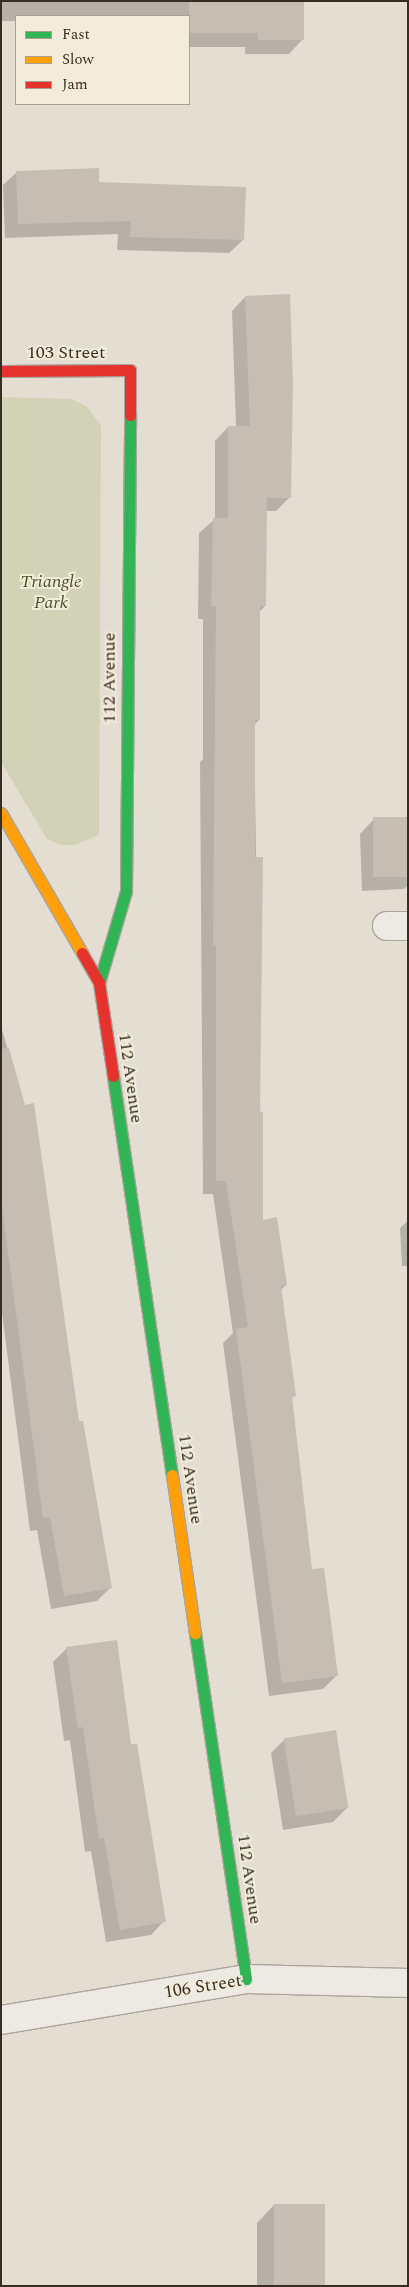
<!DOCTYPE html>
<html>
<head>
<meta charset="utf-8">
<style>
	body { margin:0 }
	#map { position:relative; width:409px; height:2287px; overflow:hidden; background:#e4ded2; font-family:Spectral,serif }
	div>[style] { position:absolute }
	.green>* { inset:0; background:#d2d2b6 }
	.shadow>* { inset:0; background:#0003 }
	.building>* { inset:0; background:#c7beb3; transform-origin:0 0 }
	.roads { filter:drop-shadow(1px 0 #aaa49a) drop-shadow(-1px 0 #aaa49a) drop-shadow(0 1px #aaa49a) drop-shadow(0 -1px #aaa49a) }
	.street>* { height:28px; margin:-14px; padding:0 14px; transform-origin:14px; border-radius:14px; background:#eceae3 }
	.fast>* { height:11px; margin:-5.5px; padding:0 5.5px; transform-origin:5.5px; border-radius:5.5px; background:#30b455 }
	.slow>* { height:11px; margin:-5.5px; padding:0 5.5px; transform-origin:5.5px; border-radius:5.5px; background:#ff9f0a }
	.jam>* { height:11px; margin:-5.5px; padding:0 5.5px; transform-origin:5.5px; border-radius:5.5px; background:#e5322d }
	span { translate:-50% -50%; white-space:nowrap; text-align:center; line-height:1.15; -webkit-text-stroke:4px #f3ecda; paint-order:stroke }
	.street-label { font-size:18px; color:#382d22 }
	.park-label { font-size:18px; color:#49532b; font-style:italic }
	.frame { position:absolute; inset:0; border:2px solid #382d22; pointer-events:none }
	.legend { position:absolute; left:15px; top:15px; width:175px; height:90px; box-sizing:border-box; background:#f3ecda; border:1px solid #a8a090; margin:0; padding:6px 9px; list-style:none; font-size:15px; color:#382d22 }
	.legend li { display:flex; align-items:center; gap:10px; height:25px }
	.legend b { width:25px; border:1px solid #a8a090 }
</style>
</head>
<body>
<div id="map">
	<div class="green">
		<div style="clip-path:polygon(1px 397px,71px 399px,86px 406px,101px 425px,99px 835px,75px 845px,60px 845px,47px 839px,1px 762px)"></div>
	</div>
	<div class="shadow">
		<div style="clip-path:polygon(1px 1px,302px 1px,302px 40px,289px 54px,245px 54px,245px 47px,189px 47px,189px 16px,16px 16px,16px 21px,1px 21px)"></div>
		<div style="clip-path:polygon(17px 172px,98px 183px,243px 240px,229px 253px,117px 250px,118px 234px,5px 238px,3px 185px)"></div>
		<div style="clip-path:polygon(245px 297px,289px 498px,276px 511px,266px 511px,265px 606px,259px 612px,259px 720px,254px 725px,262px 1221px,286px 1285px,280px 1291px,294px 1396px,291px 1399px,311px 1571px,337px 1675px,323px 1689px,269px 1696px,223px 1343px,233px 1333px,213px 1194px,203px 1194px,200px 762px,203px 759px,203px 619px,198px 619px,199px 533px,215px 519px,215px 441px,228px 427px,236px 427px,232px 311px)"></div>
		<div style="clip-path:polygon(408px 819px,408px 885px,404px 889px,362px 891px,360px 834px,373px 820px)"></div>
		<div style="clip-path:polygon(1px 1026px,24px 1106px,78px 1423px,111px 1587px,97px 1601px,51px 1609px,37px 1530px,30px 1531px,1px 1305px)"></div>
		<div style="clip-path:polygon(408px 1221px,408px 1266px,402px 1266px,400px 1228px)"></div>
		<div style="clip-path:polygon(67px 1648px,130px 1746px,164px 1921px,151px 1935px,106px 1942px,91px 1851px,85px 1852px,70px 1740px,64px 1741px,53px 1662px)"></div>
		<div style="clip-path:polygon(284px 1740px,347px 1808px,333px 1822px,283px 1830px,271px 1753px)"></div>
		<div style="clip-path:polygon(274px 2205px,323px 2286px,257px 2286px,257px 2223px)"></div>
	</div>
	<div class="building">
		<div style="clip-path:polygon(189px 1px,304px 1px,304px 40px,258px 40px,258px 33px,189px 33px)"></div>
		<div style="clip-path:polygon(99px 168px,99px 182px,246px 187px,244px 240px,130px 237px,131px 221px,18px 224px,16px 171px)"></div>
		<div style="clip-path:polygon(290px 294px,293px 382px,291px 498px,267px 498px,266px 606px,260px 606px,260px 720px,255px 720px,255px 857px,263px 857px,260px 1112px,263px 1112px,263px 1220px,277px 1217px,287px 1285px,281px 1286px,296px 1396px,292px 1397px,312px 1569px,324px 1568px,338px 1676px,282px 1683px,236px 1329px,248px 1327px,226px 1181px,216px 1181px,216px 945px,213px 945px,216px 606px,211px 606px,213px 518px,228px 518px,228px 426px,250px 426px,245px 296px)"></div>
		<div style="left:408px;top:817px;width:60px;height:35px;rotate:90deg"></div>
		<div style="clip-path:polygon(9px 1048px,25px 1105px,34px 1103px,79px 1421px,83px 1421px,112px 1588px,64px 1596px,50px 1517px,43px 1518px,1px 1199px,1px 1049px)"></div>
		<div style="clip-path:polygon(117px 1640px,131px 1744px,137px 1744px,166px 1922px,120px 1930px,104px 1838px,99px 1839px,83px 1727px,78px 1728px,66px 1647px)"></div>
		<div style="left:336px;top:1730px;width:79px;height:53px;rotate:81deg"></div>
		<div style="left:274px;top:2204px;width:51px;height:82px"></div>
	</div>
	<div class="roads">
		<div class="street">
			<div style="left:387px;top:926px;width:21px"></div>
			<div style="left:1px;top:2020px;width:248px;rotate:-9.5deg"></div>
			<div style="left:246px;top:1979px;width:162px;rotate:1.4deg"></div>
		</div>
		<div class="fast">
			<div style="left:99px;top:983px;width:96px;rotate:-73.6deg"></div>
			<div style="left:126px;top:891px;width:476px;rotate:-89.5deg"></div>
			<div style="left:113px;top:1076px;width:403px;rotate:81.6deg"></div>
			<div style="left:195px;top:1633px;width:350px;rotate:81.6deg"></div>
		</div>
		<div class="slow">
			<div style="left:1px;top:813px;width:162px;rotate:59.9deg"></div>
			<div style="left:172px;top:1475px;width:160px;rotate:81.7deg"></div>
		</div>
		<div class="jam">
			<div style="left:1px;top:371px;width:129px;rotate:-0.4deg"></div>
			<div style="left:130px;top:370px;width:45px;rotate:90deg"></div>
			<div style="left:82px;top:953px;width:34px;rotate:60deg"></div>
			<div style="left:99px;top:983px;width:94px;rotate:81.4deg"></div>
		</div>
	</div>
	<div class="street-label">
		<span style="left:66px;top:353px">103 Street</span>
		<span style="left:110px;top:678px;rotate:-90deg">112 Avenue</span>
		<span style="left:130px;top:1078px;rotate:82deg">112 Avenue</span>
		<span style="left:190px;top:1479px;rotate:82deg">112 Avenue</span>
		<span style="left:249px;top:1879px;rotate:82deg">112 Avenue</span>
		<span style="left:203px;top:1987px;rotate:-9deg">106 Street</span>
	</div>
	<div class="park-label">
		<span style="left:51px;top:593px">Triangle<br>Park</span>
	</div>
	<div class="frame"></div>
	<ul class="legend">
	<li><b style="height:6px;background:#30b455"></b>Fast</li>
	<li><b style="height:6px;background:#ff9f0a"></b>Slow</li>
	<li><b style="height:6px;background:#e5322d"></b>Jam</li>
	</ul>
</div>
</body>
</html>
